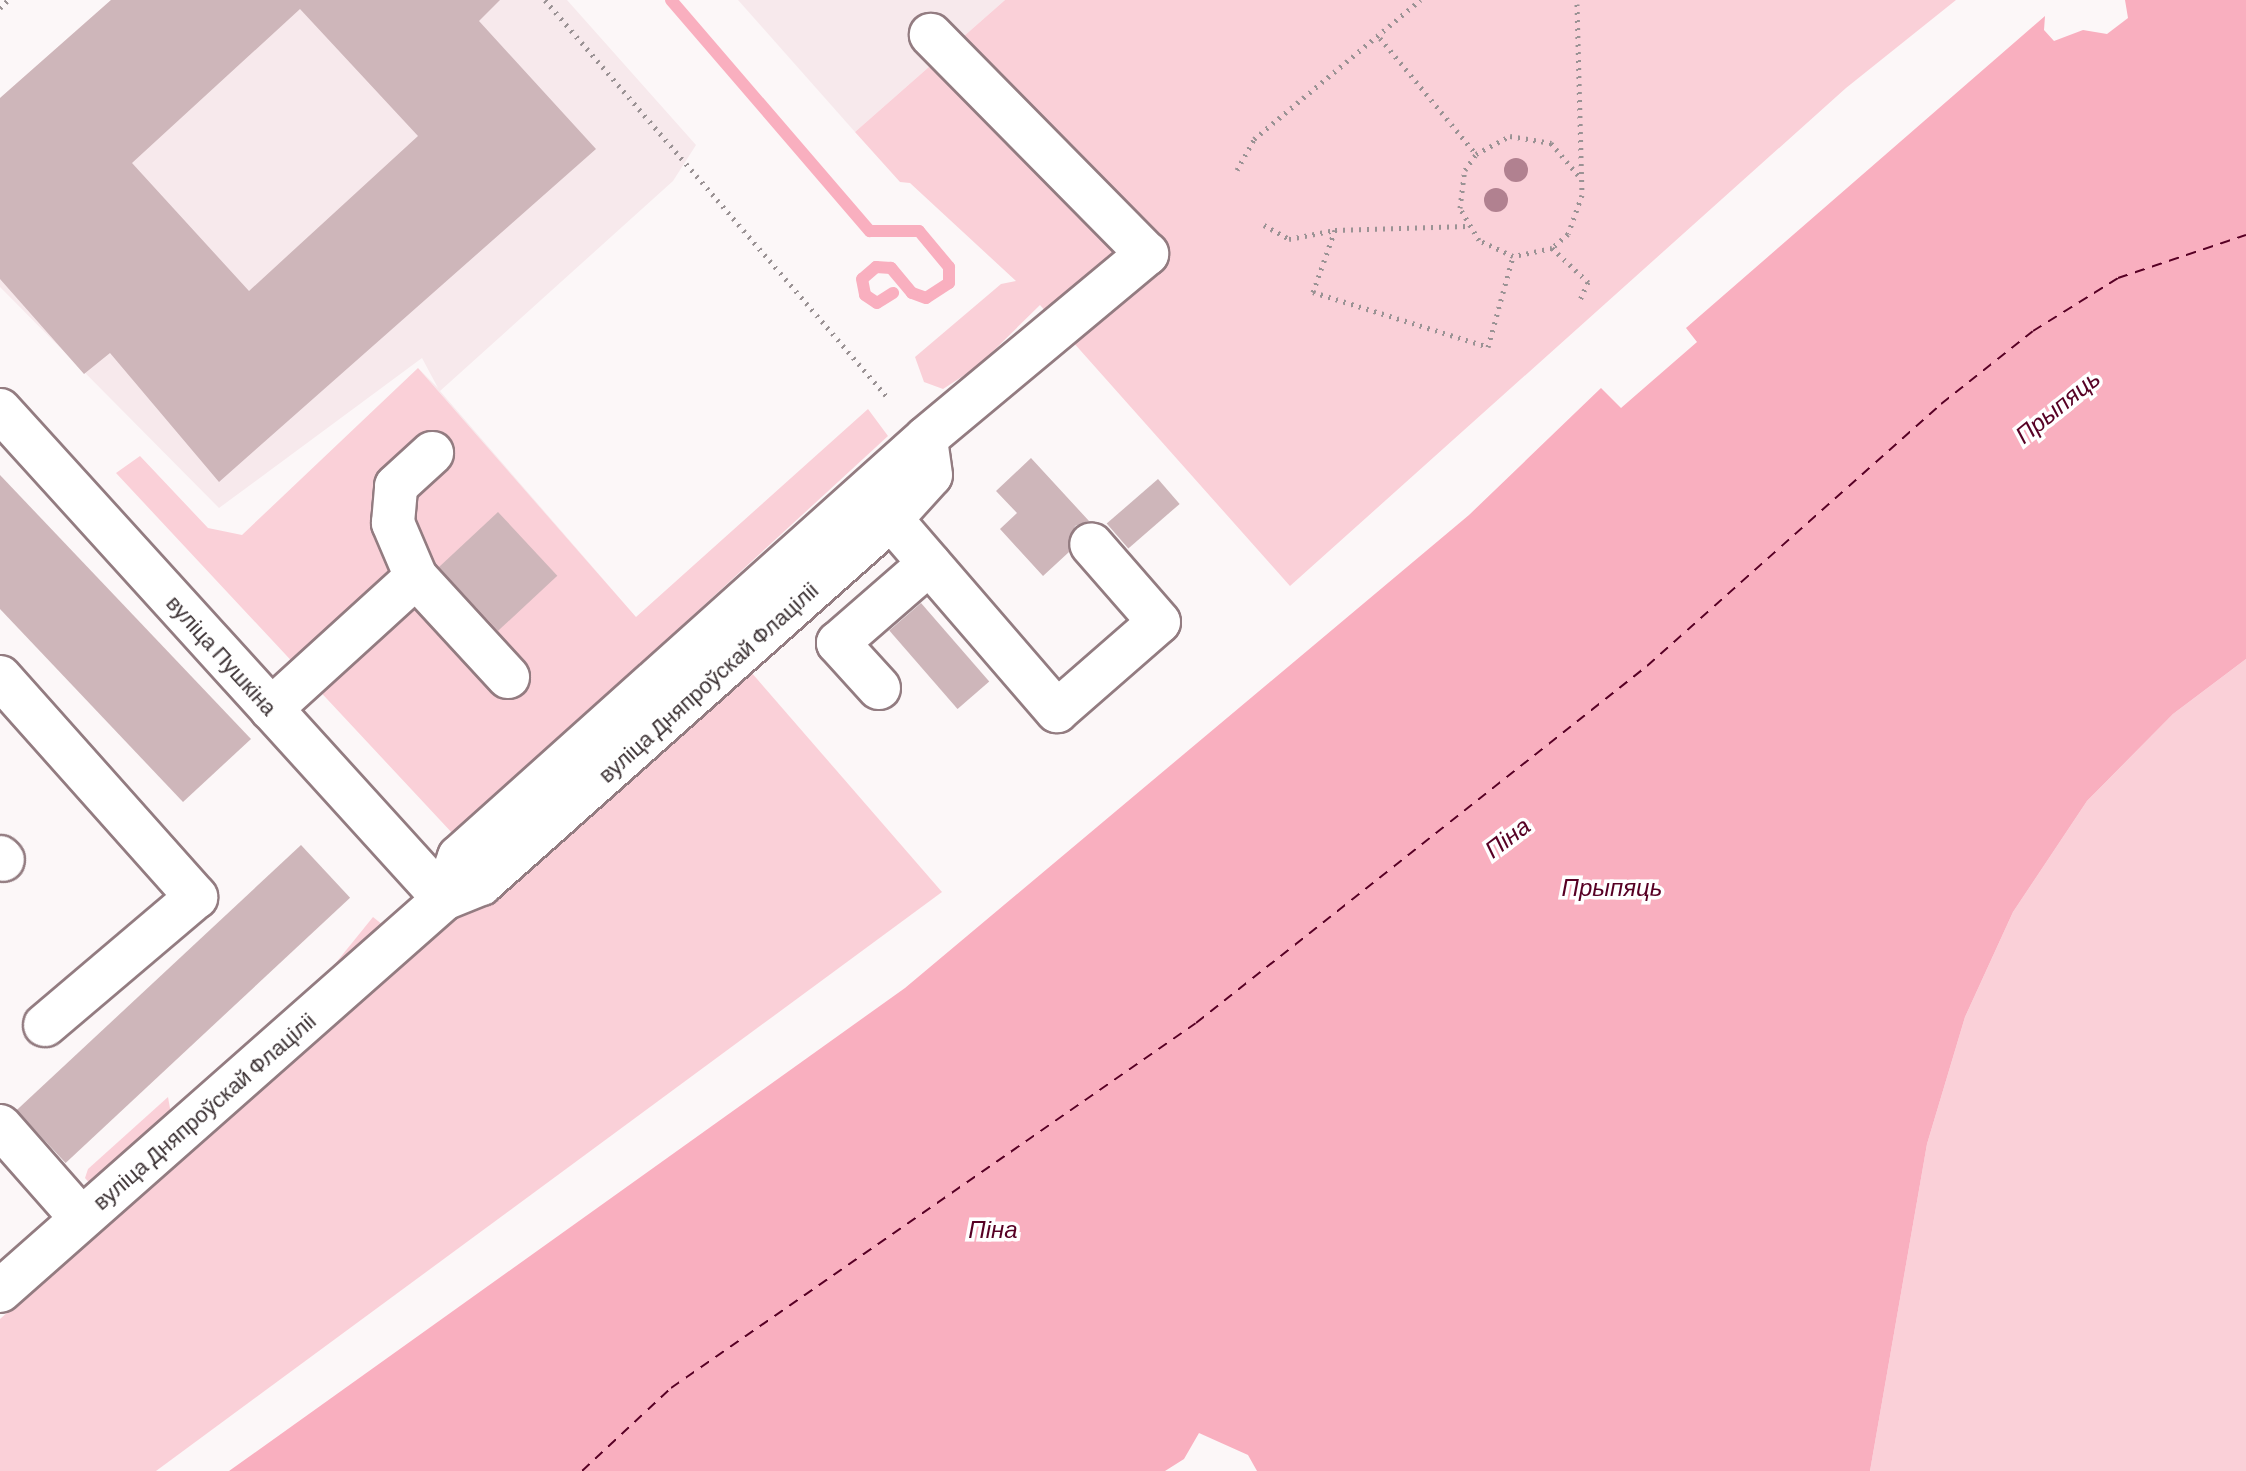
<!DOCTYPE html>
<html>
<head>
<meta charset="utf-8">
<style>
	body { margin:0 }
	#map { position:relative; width:2246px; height:1471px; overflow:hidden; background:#fcf7f8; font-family:Barlow,sans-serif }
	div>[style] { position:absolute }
	.built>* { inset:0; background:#f7e9ec }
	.green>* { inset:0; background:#fad0d8; transform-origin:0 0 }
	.water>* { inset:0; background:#f9afbf }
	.stream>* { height:12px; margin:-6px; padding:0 6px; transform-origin:6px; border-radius:6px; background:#f9afbf }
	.ferry>* { height:2px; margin-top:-1px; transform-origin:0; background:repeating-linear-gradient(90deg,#570024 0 10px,transparent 0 18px) }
	.building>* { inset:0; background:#ceb6ba; transform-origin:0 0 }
	.path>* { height:5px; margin-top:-2.5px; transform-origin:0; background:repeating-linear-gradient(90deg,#9a9294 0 2px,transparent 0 8px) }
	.roads { filter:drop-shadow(2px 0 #937c81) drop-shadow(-2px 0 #937c81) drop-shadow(0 2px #937c81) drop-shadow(0 -2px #937c81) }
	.minor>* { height:42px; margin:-21px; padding:0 21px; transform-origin:21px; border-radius:21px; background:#fff }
	.trees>* { width:24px; height:24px; margin:-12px; border-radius:50%; background:#b18190 }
	span { translate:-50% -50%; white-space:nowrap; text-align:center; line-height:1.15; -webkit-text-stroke:7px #fff; paint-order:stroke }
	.street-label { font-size:22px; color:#3d3335 }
	.water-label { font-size:24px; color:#570024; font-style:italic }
</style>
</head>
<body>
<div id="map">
	<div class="built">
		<div style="clip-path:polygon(111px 0,567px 0,696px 145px,673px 181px,440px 391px,636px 617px,418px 368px,438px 388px,422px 358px,219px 508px,0 287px,0 98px)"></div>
		<div style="clip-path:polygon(738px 0,1005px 0,855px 132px)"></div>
	</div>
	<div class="green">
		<div style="clip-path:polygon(1005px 0,1956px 0,1846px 88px,1290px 586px,1040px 305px,977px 367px,943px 389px,924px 382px,915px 357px,1001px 284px,1016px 281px,910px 183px,900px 182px,855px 132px)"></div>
		<div style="clip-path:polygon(418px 368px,636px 617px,868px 409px,888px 436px,454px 835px,116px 473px,140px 456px,208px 528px,242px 535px)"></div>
		<div style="clip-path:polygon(2246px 659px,2246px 1471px,1870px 1471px,1927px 1144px,1965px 1017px,2013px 912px,2087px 801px,2173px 714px)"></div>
		<div style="clip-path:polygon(744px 664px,942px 892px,156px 1471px,0 1471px,0 1319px)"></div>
		<div style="left:373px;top:917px;width:14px;height:244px;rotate:39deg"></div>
		<div style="clip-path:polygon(168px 1097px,171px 1114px,92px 1186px,85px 1178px,88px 1169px)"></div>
	</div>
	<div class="water">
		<div style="clip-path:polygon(2125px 0,2246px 0,2246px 659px,2173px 714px,2087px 801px,2013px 912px,1965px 1017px,1927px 1144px,1870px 1471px,1257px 1471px,1248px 1455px,1199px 1433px,1184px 1459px,1165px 1471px,229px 1471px,905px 988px,1469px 515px,1601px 388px,1621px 408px,1697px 342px,1686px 328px,2045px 16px,2044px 30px,2054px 41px,2083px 30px,2107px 34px,2128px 18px)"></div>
	</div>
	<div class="stream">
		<div style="left:671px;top:0;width:305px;rotate:49.3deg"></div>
		<div style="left:870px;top:231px;width:49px"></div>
		<div style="left:919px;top:231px;width:47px;rotate:50.2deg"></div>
		<div style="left:949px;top:267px;width:16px;rotate:90deg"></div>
		<div style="left:949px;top:283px;width:27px;rotate:147deg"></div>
		<div style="left:926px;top:298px;width:15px;rotate:-160deg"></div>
		<div style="left:912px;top:293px;width:33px;rotate:-130deg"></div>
		<div style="left:891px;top:268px;width:15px;rotate:-176deg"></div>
		<div style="left:876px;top:267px;width:18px;rotate:139deg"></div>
		<div style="left:862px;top:279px;width:16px;rotate:79deg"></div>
		<div style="left:865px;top:295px;width:14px;rotate:34deg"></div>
		<div style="left:877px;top:303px;width:19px;rotate:-32deg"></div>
	</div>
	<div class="ferry">
		<div style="left:582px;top:1471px;width:122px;rotate:-43deg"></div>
		<div style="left:671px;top:1388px;width:639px;rotate:-34.81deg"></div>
		<div style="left:1196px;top:1023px;width:575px;rotate:-38.36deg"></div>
		<div style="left:1647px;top:666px;width:394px;rotate:-41.7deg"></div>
		<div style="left:1941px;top:404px;width:117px;rotate:-38.4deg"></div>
		<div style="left:2033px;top:331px;width:100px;rotate:-31.9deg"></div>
		<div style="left:2118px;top:278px;width:135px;rotate:-18.6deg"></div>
	</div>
	<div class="building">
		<div style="clip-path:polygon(evenodd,111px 0,500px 0,479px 21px,596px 149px,219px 482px,110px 353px,84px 374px,0 279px,0 98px,111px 0,300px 9px,418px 136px,249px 291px,132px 163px,300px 9px)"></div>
		<div style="clip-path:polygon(1031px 458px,1089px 521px,1075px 526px,1069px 552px,1043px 576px,1000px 529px,1017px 513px,996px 491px)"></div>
		<div style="clip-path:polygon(0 475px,251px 739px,183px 802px,0 609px)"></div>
		<div style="left:1158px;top:479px;width:33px;height:68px;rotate:49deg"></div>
		<div style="left:498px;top:512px;width:87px;height:81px;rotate:47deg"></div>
		<div style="left:921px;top:603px;width:104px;height:42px;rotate:49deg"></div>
		<div style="left:301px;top:845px;width:72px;height:389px;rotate:47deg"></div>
	</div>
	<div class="path">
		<div style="left:545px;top:0;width:525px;rotate:49.24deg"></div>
		<div style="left:1577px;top:4px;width:191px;rotate:88.5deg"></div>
		<div style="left:1582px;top:195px;width:41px;rotate:109.7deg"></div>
		<div style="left:1568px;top:234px;width:21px;rotate:139deg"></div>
		<div style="left:1552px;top:248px;width:40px;rotate:168deg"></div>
		<div style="left:1513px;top:256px;width:38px;rotate:-155deg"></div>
		<div style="left:1479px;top:240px;width:37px;rotate:-121deg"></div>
		<div style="left:1460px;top:208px;width:38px;rotate:-83deg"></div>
		<div style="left:1465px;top:170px;width:19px;rotate:-55deg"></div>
		<div style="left:1476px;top:154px;width:38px;rotate:-28deg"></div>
		<div style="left:1510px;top:136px;width:42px;rotate:9.7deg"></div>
		<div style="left:1551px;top:143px;width:42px;rotate:49.8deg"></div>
		<div style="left:0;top:8px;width:11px;rotate:-45deg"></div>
		<div style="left:1380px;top:38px;width:151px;rotate:50.4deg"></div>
		<div style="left:1237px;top:170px;width:35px;rotate:-61deg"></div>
		<div style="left:1254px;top:139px;width:217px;rotate:-39.9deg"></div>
		<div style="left:1264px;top:225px;width:29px;rotate:29deg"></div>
		<div style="left:1289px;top:239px;width:47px;rotate:-11.1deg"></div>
		<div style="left:1335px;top:230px;width:132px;rotate:-1.7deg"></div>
		<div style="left:1335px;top:230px;width:66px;rotate:109.5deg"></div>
		<div style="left:1313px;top:292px;width:183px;rotate:17.4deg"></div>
		<div style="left:1488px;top:347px;width:94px;rotate:-74.6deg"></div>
		<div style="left:1552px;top:248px;width:50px;rotate:43.4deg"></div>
		<div style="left:1588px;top:282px;width:22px;rotate:114deg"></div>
	</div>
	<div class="roads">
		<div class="minor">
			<div style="left:0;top:410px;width:660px;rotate:47.76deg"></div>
			<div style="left:891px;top:519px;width:254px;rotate:49.2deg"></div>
			<div style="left:1057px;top:711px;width:135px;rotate:-41.1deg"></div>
			<div style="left:1159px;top:622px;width:103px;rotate:-131.1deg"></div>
			<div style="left:416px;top:577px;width:59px;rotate:-113.1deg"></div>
			<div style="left:393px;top:523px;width:37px;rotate:-85deg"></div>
			<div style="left:396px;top:486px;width:49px;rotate:-42.5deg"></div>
			<div style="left:0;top:677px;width:295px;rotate:48.3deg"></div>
			<div style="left:196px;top:897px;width:198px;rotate:139.7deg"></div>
			<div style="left:879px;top:688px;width:61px;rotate:-132.3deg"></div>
			<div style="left:838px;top:643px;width:121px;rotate:-41deg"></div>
			<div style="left:271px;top:709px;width:196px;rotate:-42.3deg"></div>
			<div style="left:416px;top:577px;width:136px;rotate:47.4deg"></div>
			<div style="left:0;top:857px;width:4px;rotate:45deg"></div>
			<div style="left:444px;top:899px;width:45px;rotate:-70.3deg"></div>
			<div style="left:459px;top:857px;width:627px;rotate:-41.9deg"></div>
			<div style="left:926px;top:438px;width:288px;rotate:-39.8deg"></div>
			<div style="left:1147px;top:254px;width:308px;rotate:-134.6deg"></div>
			<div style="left:0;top:1126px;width:123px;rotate:48.6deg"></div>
			<div style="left:0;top:1291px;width:592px;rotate:-41.44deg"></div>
			<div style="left:444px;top:899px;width:40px;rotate:-22deg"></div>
			<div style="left:481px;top:884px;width:549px;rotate:-41.68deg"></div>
			<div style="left:891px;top:519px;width:59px;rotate:-47.7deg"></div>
			<div style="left:931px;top:475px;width:37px;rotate:-98deg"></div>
		</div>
	</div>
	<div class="trees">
		<div style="left:1516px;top:170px"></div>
		<div style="left:1496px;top:200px"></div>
	</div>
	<div class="street-label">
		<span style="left:222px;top:655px;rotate:48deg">вуліца Пушкіна</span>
		<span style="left:708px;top:682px;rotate:-42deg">вуліца Дняпроўскай Флаціліі</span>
		<span style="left:204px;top:1111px;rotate:-41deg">вуліца Дняпроўскай Флаціліі</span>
	</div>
	<div class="water-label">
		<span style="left:2057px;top:406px;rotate:-39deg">Прыпяць</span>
		<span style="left:1507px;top:837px;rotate:-37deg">Піна</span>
		<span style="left:1612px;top:887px">Прыпяць</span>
		<span style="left:993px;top:1229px">Піна</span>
	</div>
</div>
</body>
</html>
